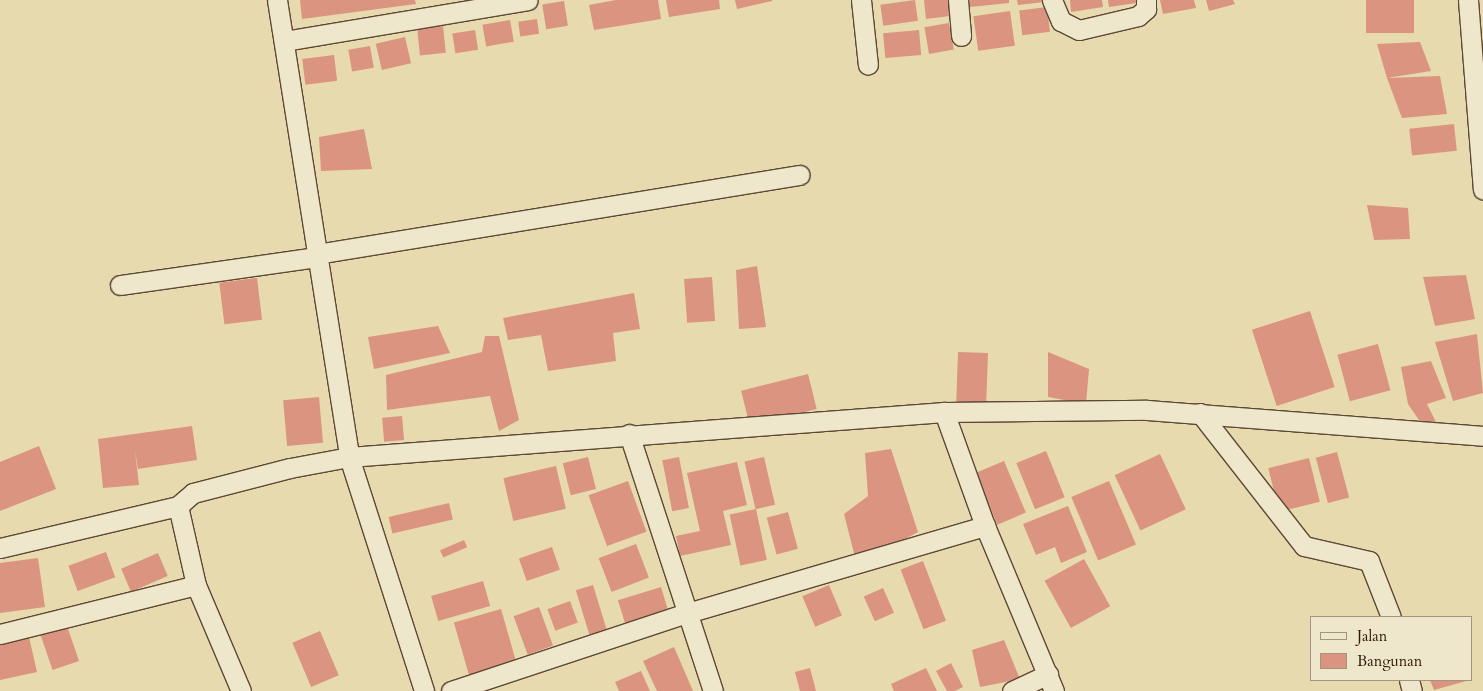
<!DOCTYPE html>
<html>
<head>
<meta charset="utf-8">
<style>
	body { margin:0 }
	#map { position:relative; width:1483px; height:691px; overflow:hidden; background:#e7daaf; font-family:Cardo,serif }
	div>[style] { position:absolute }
	.building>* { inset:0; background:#db947f; transform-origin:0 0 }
	.roads { filter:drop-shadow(1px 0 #5d4834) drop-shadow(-1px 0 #5d4834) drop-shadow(0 1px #5d4834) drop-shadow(0 -1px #5d4834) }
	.minor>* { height:19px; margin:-9.5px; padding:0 9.5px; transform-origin:9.5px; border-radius:9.5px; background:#efe7cb }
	span { translate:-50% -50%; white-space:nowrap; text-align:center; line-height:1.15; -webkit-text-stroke:5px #efe7cb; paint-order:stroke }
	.legend { position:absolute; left:1310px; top:616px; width:162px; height:65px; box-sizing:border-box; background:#efe7cb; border:1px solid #a2947e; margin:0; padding:6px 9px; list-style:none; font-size:15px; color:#2f180b }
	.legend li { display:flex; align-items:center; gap:10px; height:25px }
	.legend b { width:25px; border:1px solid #a2947e }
</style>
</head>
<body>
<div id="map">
	<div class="building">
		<div style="clip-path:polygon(300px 0,415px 0,416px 4px,302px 19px)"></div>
		<div style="clip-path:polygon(616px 0,658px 0,661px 19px,594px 30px,589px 5px)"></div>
		<div style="clip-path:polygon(666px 0,719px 0,720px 9px,669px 17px)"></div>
		<div style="clip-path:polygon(735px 0,772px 0,772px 1px,737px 9px)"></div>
		<div style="left:915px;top:0;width:21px;height:35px;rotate:82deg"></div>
		<div style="clip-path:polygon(924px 0,948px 0,950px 16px,926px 19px)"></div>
		<div style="clip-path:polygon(969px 0,1009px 0,1009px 3px,970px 7px)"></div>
		<div style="clip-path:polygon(1017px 0,1044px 0,1044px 2px,1018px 5px)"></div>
		<div style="clip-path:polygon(1070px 0,1102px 0,1103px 7px,1071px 12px)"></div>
		<div style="clip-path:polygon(1108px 0,1136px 0,1137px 3px,1109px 7px)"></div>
		<div style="clip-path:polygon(1160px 0,1194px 0,1196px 8px,1163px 14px)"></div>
		<div style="clip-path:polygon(1206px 0,1233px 0,1235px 4px,1209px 11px)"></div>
		<div style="left:1366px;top:0;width:48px;height:33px"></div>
		<div style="left:564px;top:1px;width:25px;height:22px;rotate:81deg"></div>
		<div style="left:1047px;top:7px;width:25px;height:28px;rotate:83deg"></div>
		<div style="left:1010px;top:11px;width:35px;height:37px;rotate:82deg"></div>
		<div style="left:537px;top:19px;width:15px;height:19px;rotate:82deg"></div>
		<div style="left:510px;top:20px;width:22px;height:28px;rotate:80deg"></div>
		<div style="left:949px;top:23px;width:27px;height:25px;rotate:80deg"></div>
		<div style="left:443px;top:26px;width:27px;height:26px;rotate:84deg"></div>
		<div style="left:475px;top:30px;width:20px;height:23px;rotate:81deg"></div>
		<div style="left:919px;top:30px;width:25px;height:36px;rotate:85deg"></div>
		<div style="left:405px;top:37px;width:27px;height:30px;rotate:77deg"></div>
		<div style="clip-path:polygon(1420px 42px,1431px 71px,1387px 78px,1377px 44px)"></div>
		<div style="left:370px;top:46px;width:22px;height:22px;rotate:80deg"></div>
		<div style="left:334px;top:55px;width:26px;height:32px;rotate:83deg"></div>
		<div style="clip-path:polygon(1440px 76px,1447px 114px,1402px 118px,1387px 78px)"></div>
		<div style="left:1454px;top:124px;width:27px;height:45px;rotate:84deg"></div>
		<div style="clip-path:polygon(364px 129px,372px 169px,321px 171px,319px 137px)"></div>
		<div style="clip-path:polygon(1367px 205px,1408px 208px,1410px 239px,1374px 240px)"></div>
		<div style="clip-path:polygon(757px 266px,766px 327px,739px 329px,736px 270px)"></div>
		<div style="clip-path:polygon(1466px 275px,1475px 319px,1435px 326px,1423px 277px)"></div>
		<div style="left:712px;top:277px;width:44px;height:28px;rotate:86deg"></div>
		<div style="left:257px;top:278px;width:42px;height:38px;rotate:83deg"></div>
		<div style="clip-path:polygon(634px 293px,640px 329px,613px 333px,616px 361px,548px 371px,541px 335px,508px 340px,503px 318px)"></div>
		<div style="left:1310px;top:311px;width:80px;height:61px;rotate:72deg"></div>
		<div style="clip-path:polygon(438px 326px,450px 353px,374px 369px,368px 337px)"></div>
		<div style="clip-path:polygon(1477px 334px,1483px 393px,1453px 401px,1435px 342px)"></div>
		<div style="clip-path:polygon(485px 336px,499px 336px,519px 420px,499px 431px,490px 396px,387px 410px,386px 375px,482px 352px)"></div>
		<div style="left:1378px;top:344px;width:48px;height:42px;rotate:75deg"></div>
		<div style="left:958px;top:352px;width:30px;height:50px;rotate:2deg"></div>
		<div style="clip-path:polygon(1048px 352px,1089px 369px,1086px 404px,1048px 397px)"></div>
		<div style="clip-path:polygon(1431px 361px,1446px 398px,1427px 404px,1440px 430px,1423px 426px,1408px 404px,1401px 367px)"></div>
		<div style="left:808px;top:374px;width:36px;height:69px;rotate:76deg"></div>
		<div style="left:319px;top:397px;width:46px;height:36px;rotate:85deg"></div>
		<div style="left:402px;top:416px;width:24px;height:20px;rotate:85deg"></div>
		<div style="clip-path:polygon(192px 426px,197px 460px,138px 469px,135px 451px,139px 485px,103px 488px,98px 439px)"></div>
		<div style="clip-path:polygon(39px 446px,56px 489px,0 511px,0 462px)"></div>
		<div style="clip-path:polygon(891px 449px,918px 532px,857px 565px,844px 514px,868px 496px,865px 453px)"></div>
		<div style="left:1046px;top:451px;width:50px;height:32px;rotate:68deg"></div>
		<div style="left:1337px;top:452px;width:47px;height:22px;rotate:75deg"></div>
		<div style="left:1160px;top:454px;width:61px;height:50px;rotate:65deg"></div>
		<div style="left:588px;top:457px;width:33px;height:26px;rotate:76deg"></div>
		<div style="left:679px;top:457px;width:52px;height:17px;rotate:79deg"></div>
		<div style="left:764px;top:457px;width:49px;height:20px;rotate:77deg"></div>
		<div style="left:1309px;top:458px;width:45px;height:42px;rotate:76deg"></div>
		<div style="left:1004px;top:461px;width:56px;height:31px;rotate:67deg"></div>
		<div style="clip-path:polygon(737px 462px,747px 505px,723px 511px,731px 545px,680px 556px,676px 536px,700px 531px,687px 473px)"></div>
		<div style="left:556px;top:466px;width:44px;height:54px;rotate:77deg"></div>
		<div style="left:628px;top:481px;width:54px;height:42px;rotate:70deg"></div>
		<div style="left:1109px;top:481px;width:69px;height:41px;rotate:67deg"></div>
		<div style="left:449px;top:503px;width:17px;height:62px;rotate:77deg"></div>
		<div style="clip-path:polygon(1068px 506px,1087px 552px,1061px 563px,1055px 547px,1036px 555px,1023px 524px)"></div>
		<div style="left:756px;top:509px;width:52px;height:27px;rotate:78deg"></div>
		<div style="left:788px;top:512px;width:38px;height:22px;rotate:75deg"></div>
		<div style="left:464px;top:540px;width:8px;height:26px;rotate:67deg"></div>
		<div style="left:636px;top:544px;width:36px;height:40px;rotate:69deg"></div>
		<div style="left:552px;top:547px;width:24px;height:35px;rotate:71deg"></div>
		<div style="left:106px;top:552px;width:27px;height:40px;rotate:70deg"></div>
		<div style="left:158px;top:553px;width:25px;height:40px;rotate:67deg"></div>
		<div style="clip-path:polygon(38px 558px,45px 607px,0 613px,0 563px)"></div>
		<div style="left:1084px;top:559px;width:54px;height:45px;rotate:61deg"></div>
		<div style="left:923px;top:561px;width:64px;height:24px;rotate:69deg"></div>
		<div style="left:483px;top:581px;width:26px;height:54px;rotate:74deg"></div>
		<div style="left:593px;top:585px;width:49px;height:18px;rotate:73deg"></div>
		<div style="left:829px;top:585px;width:33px;height:29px;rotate:67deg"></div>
		<div style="left:661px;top:587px;width:31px;height:45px;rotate:73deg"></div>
		<div style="left:883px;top:588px;width:27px;height:21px;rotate:66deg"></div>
		<div style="left:570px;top:601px;width:23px;height:24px;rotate:70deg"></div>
		<div style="left:539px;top:607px;width:41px;height:27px;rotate:70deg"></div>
		<div style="left:501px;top:609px;width:57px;height:49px;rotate:74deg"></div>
		<div style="left:67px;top:626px;width:37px;height:28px;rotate:71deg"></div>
		<div style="left:320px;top:631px;width:48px;height:30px;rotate:67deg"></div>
		<div style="clip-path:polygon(29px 637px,37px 672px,0 680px,0 644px)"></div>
		<div style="clip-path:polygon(1004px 640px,1020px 679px,980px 687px,972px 650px)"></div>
		<div style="clip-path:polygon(674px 647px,693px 691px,657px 691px,643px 661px)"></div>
		<div style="clip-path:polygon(951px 663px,963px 687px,955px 691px,947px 691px,936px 671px)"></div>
		<div style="clip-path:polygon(810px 668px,816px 691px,800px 691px,795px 672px)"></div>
		<div style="clip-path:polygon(926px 668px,937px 691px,894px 691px,891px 684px)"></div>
		<div style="clip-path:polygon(641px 671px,650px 691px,619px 691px,615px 682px)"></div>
		<div style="clip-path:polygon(1430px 680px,1470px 680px,1434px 690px)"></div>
	</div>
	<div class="roads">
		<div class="minor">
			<div style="left:277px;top:0;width:463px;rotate:81deg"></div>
			<div style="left:349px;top:457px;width:246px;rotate:72.2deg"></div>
			<div style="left:861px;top:0;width:65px;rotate:83.9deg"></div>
			<div style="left:958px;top:0;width:36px;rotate:85deg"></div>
			<div style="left:1052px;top:0;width:23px;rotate:67deg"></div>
			<div style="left:1061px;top:21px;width:20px;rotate:27deg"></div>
			<div style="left:1079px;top:30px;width:61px;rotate:-13.3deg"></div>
			<div style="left:1138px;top:16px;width:11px;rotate:-41deg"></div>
			<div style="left:1146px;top:9px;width:9px;rotate:-90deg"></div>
			<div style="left:1468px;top:0;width:190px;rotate:85.5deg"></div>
			<div style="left:284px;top:41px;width:247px;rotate:-9.5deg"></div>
			<div style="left:316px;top:254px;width:490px;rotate:-9.3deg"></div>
			<div style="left:120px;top:285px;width:198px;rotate:-8.1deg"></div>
			<div style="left:944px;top:412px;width:121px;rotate:70.2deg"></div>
			<div style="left:985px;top:526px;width:179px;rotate:67.3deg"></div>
			<div style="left:1200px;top:413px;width:169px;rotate:52deg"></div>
			<div style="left:1304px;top:546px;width:67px;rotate:13deg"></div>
			<div style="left:1369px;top:561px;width:60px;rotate:68.6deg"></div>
			<div style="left:629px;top:434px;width:270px;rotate:71.9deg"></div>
			<div style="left:0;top:548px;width:183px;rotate:-13.3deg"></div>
			<div style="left:0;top:634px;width:202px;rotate:-14deg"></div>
			<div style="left:1409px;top:680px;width:11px;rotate:75deg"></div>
			<div style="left:241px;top:691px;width:115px;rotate:-113deg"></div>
			<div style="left:196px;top:585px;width:81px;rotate:-102.8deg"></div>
			<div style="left:178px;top:506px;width:20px;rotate:-41deg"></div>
			<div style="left:193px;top:493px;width:100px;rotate:-14.5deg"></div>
			<div style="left:290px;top:468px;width:60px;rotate:-10.6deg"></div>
			<div style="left:349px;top:457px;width:597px;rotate:-4.33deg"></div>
			<div style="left:944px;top:412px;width:203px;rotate:-0.6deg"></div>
			<div style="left:1147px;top:410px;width:337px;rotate:4.4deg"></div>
			<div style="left:451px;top:691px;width:245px;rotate:-18.3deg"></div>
			<div style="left:684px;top:614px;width:314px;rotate:-16.3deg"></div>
			<div style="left:1012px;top:691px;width:40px;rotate:-25deg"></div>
		</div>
	</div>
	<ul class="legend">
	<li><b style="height:6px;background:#efe7cb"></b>Jalan</li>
	<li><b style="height:14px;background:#db947f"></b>Bangunan</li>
	</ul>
</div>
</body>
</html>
